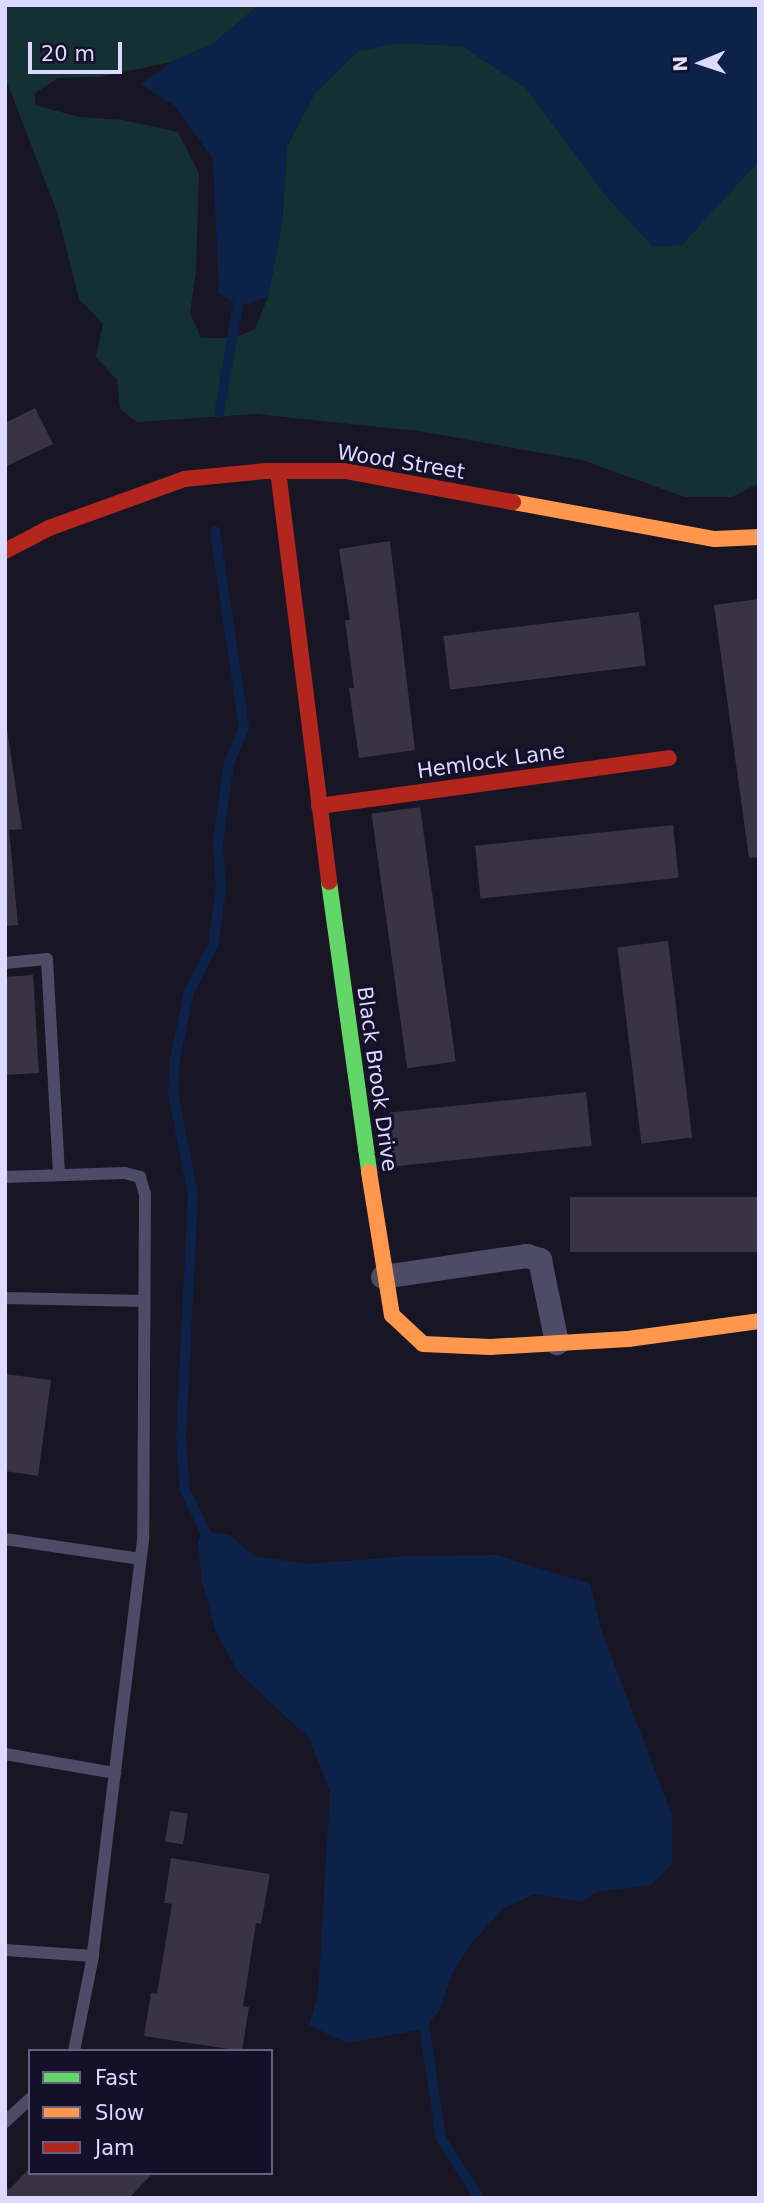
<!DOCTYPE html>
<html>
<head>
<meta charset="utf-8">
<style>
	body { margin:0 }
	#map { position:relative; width:764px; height:2203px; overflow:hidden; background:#181624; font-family:"DejaVu Sans",sans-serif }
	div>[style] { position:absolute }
	.green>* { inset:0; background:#143032 }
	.water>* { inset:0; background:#0d2249 }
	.stream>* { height:10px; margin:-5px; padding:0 5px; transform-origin:5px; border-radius:5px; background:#0d2249 }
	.building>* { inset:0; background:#383446; transform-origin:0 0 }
	.lane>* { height:12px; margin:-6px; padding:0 6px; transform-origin:6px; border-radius:6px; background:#4d4b65 }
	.street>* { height:24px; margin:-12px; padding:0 12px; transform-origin:12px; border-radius:12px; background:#4d4b65 }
	.fast>* { height:16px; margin:-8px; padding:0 8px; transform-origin:8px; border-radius:8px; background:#63d668 }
	.slow>* { height:16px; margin:-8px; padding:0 8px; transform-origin:8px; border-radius:8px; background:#ff974d }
	.jam>* { height:16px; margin:-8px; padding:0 8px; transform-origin:8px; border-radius:8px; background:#b3261e }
	span { translate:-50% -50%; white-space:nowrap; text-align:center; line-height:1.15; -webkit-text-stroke:6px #15102a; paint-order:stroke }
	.street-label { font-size:21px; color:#ded9ff }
	.frame { position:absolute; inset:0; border:7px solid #ded9ff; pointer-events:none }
	.legend { position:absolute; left:28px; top:2049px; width:245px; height:126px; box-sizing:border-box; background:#15102a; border:2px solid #65607f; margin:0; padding:9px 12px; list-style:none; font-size:21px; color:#ded9ff }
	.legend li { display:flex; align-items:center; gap:14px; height:35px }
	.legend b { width:35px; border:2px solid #65607f }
	.north { position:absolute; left:666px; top:28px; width:70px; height:70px; -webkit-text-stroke:5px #15102a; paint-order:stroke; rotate:268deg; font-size:19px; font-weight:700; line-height:28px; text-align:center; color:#ded9ff }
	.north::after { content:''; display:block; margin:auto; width:24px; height:32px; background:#ded9ff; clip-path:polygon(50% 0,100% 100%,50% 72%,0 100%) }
	.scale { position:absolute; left:28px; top:42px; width:94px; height:32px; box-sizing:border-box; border:4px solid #ded9ff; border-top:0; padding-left:9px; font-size:21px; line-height:24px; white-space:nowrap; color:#ded9ff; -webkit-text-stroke:5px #15102a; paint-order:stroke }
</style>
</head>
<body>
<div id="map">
	<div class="green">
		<div style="clip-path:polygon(5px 5px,259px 5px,214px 43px,171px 62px,100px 77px,58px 78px,35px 93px,35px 105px,79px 117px,123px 120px,178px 132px,199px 174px,196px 271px,190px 313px,201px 338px,234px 338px,255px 329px,268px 297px,282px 223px,287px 147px,315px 93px,358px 51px,400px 43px,462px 46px,527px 89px,605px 195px,720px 198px,759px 161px,759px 483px,732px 497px,685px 497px,582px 460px,418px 431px,256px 414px,137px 422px,120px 409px,117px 380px,96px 357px,103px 324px,79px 299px,57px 212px,5px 77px)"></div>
	</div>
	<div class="water">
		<div style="clip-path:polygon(259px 5px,759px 5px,759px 161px,682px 245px,653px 247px,605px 195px,527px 89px,462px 46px,400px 43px,358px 51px,315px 93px,287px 147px,282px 223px,268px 297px,239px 306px,219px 293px,213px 159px,175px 106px,141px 84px,171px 62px,214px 43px)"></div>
		<div style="clip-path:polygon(203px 1531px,229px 1535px,254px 1556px,308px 1564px,408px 1556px,497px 1555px,590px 1584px,601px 1629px,672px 1816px,672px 1865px,650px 1885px,597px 1892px,581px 1902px,534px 1894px,503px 1909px,470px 1945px,452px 1974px,440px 2009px,424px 2029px,347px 2043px,309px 2025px,318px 1996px,330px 1791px,309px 1738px,239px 1673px,216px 1632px,202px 1582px,198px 1541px)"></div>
	</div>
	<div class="stream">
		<div style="left:219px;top:413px;width:122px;rotate:-80.1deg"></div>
		<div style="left:210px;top:1542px;width:58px;rotate:-115.7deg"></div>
		<div style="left:185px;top:1490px;width:51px;rotate:-94.5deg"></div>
		<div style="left:181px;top:1439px;width:245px;rotate:-87.2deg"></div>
		<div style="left:193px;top:1194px;width:103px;rotate:-101.2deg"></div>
		<div style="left:173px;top:1093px;width:34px;rotate:-87deg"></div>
		<div style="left:175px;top:1059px;width:68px;rotate:-78.2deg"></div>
		<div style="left:189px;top:992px;width:53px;rotate:-62.9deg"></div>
		<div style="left:213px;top:945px;width:57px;rotate:-81.9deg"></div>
		<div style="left:221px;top:889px;width:48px;rotate:-93.6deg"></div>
		<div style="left:218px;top:841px;width:79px;rotate:-82deg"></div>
		<div style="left:229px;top:763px;width:38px;rotate:-67deg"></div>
		<div style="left:244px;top:728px;width:199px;rotate:-98.4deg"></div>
		<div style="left:423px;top:2018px;width:121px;rotate:81.5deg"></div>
		<div style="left:441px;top:2138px;width:71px;rotate:57.7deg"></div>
	</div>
	<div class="building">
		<div style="clip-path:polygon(35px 408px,53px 444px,5px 467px,5px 423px)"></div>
		<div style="clip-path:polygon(390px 541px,415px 750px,359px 758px,349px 688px,354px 688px,345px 620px,350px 620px,339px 549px)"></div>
		<div style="clip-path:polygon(759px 599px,759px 857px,749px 858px,714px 605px)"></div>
		<div style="left:639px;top:612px;width:54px;height:197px;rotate:83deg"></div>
		<div style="clip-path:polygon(5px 716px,22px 829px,9px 830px,18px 925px,5px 926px)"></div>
		<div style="left:420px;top:807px;width:257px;height:49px;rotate:82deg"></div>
		<div style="left:673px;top:825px;width:53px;height:199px;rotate:84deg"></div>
		<div style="left:668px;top:941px;width:198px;height:51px;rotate:83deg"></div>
		<div style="clip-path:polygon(33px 975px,39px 1073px,5px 1075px,5px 977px)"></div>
		<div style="left:586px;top:1092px;width:54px;height:199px;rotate:84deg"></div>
		<div style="left:759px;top:1197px;width:55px;height:189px;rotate:90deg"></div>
		<div style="clip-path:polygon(5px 1374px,51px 1380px,38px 1476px,5px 1471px)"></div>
		<div style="left:170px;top:1811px;width:18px;height:31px;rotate:9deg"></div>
		<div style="clip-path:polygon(171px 1858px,270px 1874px,261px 1924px,256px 1923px,243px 2006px,249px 2007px,242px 2051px,144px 2036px,151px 1993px,157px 1994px,172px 1904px,164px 1903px)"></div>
		<div style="clip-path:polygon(30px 2168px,30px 2173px,153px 2173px,129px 2198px,5px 2198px,5px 2185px,9px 2190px)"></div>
	</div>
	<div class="lane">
		<div style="left:5px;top:963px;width:42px;rotate:-5.4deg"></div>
		<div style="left:47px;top:959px;width:216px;rotate:86.8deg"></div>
		<div style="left:5px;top:1177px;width:120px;rotate:-1.9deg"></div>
		<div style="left:125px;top:1173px;width:16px;rotate:15deg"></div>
		<div style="left:140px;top:1177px;width:18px;rotate:74deg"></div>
		<div style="left:145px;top:1194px;width:346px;rotate:90.3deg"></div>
		<div style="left:143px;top:1540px;width:419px;rotate:96.9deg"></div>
		<div style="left:93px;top:1956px;width:97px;rotate:101.3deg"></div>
		<div style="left:5px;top:1298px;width:139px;rotate:1.2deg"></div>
		<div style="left:5px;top:1539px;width:137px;rotate:8.4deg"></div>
		<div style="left:5px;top:1754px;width:112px;rotate:9.8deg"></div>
		<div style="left:5px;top:1950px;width:88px;rotate:3.9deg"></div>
		<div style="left:5px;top:2122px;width:34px;rotate:-43deg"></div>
	</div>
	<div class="street">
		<div style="left:383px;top:1277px;width:146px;rotate:-8.3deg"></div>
		<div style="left:527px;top:1256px;width:14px;rotate:17deg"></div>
		<div style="left:540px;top:1260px;width:85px;rotate:78.4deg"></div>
	</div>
	<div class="fast">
		<div style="left:329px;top:882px;width:293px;rotate:82.1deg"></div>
	</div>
	<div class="slow">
		<div style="left:513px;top:502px;width:205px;rotate:10.4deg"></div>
		<div style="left:715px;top:539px;width:44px;rotate:-2.6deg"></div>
		<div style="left:369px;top:1172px;width:145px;rotate:80.9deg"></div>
		<div style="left:392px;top:1315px;width:42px;rotate:43.1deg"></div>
		<div style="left:423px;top:1344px;width:67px;rotate:2.6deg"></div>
		<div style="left:490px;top:1347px;width:138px;rotate:-3.3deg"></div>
		<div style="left:628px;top:1339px;width:132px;rotate:-7.8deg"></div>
	</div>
	<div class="jam">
		<div style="left:278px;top:471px;width:414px;rotate:82.9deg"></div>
		<div style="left:5px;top:551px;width:50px;rotate:-27.6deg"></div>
		<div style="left:49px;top:528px;width:144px;rotate:-19.9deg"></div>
		<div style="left:184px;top:479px;width:81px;rotate:-5.6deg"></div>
		<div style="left:265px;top:471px;width:80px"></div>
		<div style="left:345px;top:471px;width:171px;rotate:10.5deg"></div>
		<div style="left:319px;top:806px;width:353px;rotate:-7.8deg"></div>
	</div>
	<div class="street-label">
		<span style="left:401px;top:462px;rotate:9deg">Wood Street</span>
		<span style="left:491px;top:761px;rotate:-8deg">Hemlock Lane</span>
		<span style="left:377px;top:1079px;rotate:82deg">Black Brook Drive</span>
	</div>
	<div class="frame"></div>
	<ul class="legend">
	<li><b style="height:9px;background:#63d668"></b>Fast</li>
	<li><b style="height:9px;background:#ff974d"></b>Slow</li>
	<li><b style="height:9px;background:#b3261e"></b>Jam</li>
	</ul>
	<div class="north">N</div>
	<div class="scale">20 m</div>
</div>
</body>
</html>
